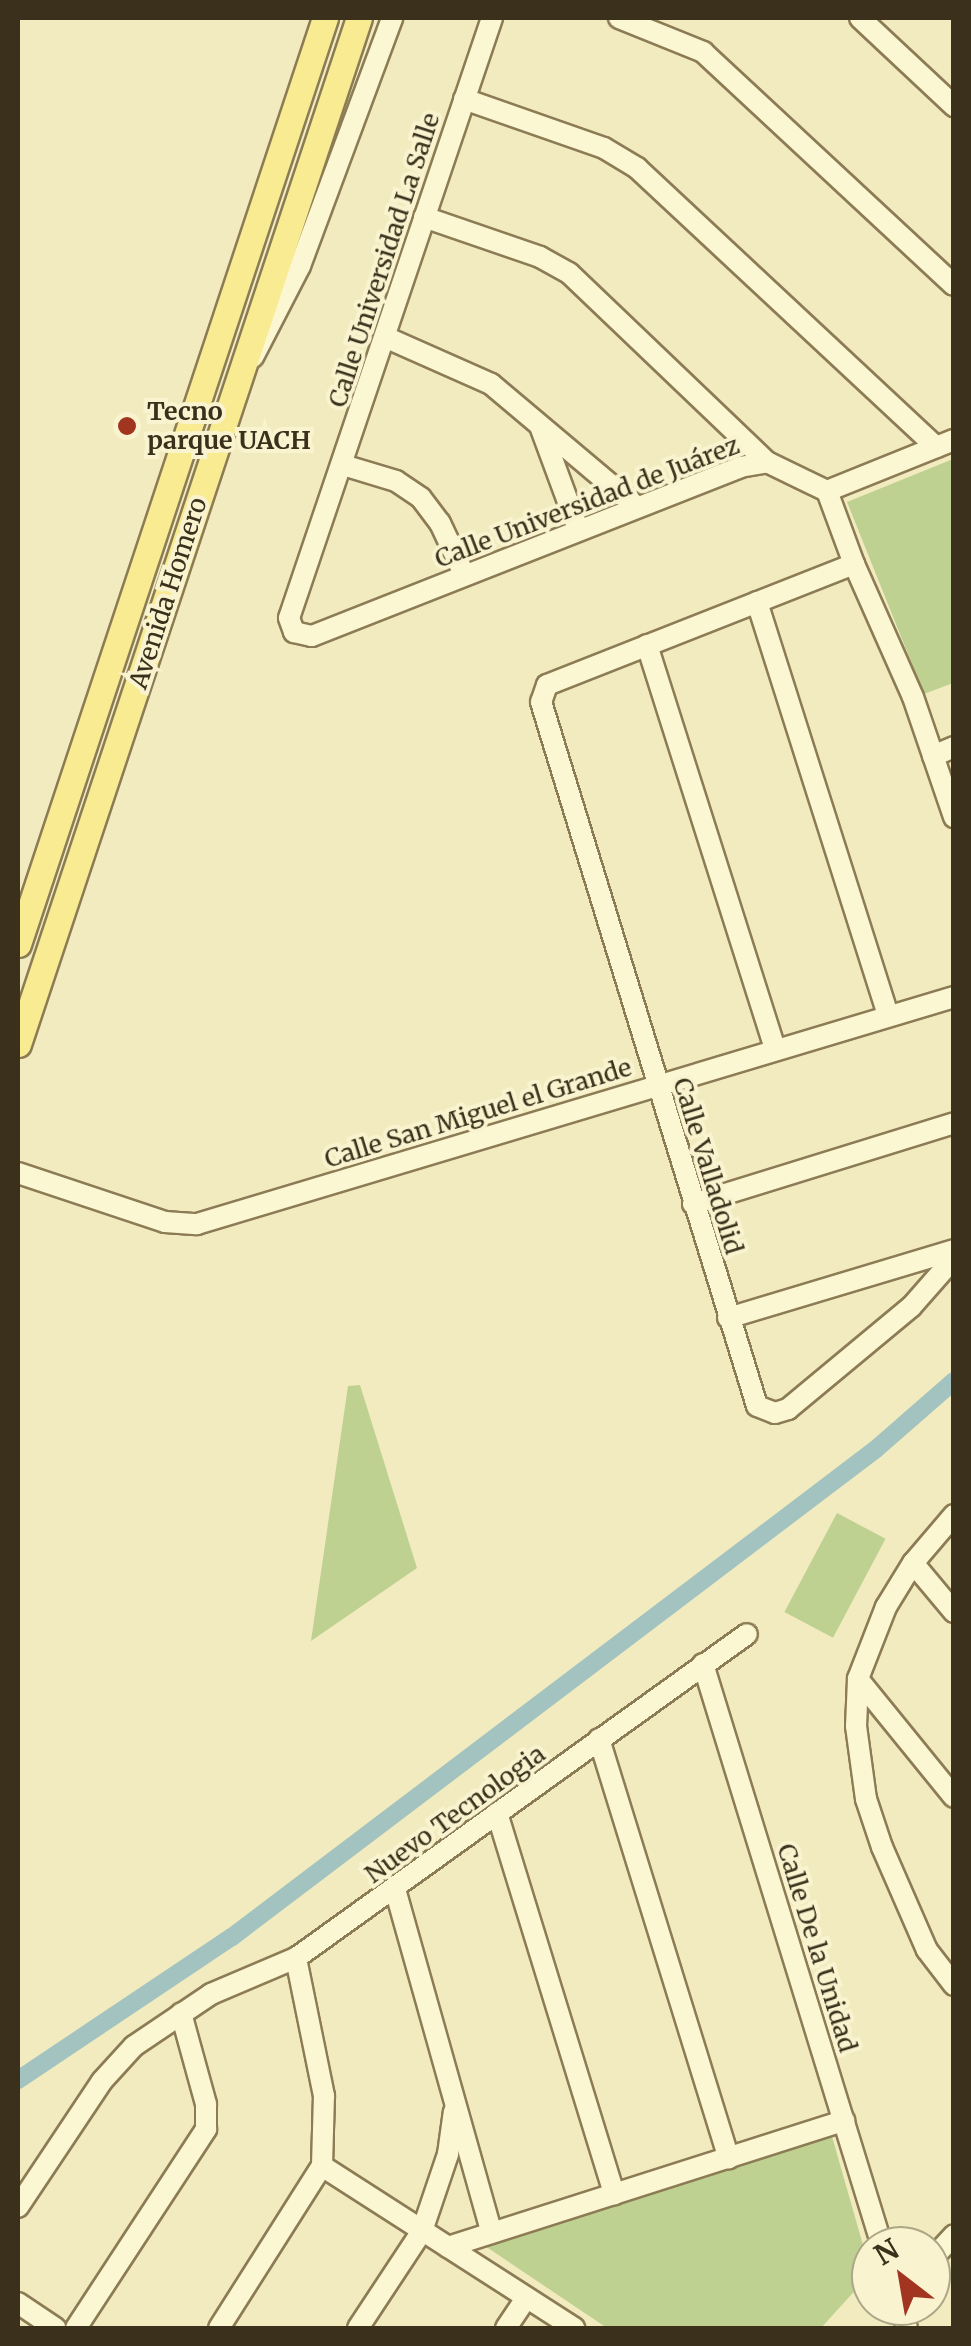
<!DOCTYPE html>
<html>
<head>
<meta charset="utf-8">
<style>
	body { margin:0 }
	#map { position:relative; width:971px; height:2346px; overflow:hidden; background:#f2ebbf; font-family:Merriweather,serif }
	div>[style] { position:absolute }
	.green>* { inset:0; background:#bfd191; transform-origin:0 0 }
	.canal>* { height:18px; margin:-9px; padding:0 9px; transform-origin:9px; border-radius:9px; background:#a2c3bf }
	.roads { filter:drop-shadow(2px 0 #8c7c55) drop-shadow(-2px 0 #8c7c55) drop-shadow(0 2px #8c7c55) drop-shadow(0 -2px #8c7c55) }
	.minor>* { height:20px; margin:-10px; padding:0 10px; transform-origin:10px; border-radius:10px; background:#fcf7d3 }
	.major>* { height:25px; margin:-12.5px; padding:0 12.5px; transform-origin:12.5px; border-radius:12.5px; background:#f9eb92 }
	.dots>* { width:28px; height:28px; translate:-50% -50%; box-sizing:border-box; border:5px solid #f9f4cf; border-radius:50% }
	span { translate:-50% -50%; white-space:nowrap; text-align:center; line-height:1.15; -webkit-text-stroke:8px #f9f4cf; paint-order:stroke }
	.street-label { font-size:25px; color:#3a301b }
	.poi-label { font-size:25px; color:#3a301b; font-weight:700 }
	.left { translate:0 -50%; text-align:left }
	.frame { position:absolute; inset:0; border:20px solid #3a301b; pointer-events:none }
	.north { position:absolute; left:851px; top:2226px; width:100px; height:100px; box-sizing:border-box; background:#f9f4cf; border:2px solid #ada687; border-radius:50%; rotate:329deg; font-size:28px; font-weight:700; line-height:40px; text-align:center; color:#3a301b }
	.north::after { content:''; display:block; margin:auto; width:35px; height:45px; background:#a1351f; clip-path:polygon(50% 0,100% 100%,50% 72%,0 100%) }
</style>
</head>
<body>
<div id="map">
	<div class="green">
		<div style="clip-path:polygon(953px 459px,953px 683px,924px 694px,847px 502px)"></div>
		<div style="clip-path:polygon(360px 1385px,417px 1568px,311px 1641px,348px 1386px)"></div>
		<div style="left:837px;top:1513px;width:55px;height:112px;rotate:28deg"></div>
		<div style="clip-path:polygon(831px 2133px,871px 2273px,821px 2328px,607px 2328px,485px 2246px)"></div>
	</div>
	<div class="canal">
		<div style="left:18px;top:2080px;width:257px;rotate:-33.8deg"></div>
		<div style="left:232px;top:1937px;width:808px;rotate:-37.15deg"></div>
		<div style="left:876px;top:1449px;width:103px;rotate:-41.1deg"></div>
	</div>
	<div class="roads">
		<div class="minor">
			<div style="left:492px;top:18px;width:633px;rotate:108.69deg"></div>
			<div style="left:289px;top:618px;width:15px;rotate:70deg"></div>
			<div style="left:294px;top:632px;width:18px;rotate:13deg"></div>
			<div style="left:312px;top:636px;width:460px;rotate:-21.5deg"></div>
			<div style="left:740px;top:467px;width:27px;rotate:-10deg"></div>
			<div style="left:767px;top:462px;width:67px;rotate:25.8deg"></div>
			<div style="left:827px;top:491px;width:137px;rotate:-21.9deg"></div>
			<div style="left:619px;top:18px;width:91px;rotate:22deg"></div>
			<div style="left:703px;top:52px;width:342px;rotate:42.9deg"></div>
			<div style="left:860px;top:18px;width:129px;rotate:43.1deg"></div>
			<div style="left:464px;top:99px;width:148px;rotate:19.3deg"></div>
			<div style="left:604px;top:148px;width:39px;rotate:31deg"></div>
			<div style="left:637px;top:168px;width:409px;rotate:43deg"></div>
			<div style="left:424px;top:217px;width:123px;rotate:19deg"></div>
			<div style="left:540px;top:257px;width:33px;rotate:29deg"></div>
			<div style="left:569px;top:273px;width:274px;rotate:43.7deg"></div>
			<div style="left:385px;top:337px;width:116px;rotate:23.9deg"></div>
			<div style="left:491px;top:384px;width:189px;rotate:40.1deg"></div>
			<div style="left:253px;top:357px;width:102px;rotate:-62.7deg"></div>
			<div style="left:300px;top:266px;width:265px;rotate:-69.6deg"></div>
			<div style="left:540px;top:426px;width:110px;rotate:69.7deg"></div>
			<div style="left:343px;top:465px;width:55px;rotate:16.8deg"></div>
			<div style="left:396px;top:481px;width:30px;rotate:34deg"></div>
			<div style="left:421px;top:498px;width:31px;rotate:53deg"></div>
			<div style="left:440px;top:523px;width:56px;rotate:64.8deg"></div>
			<div style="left:827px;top:491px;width:78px;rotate:69.7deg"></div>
			<div style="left:854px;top:564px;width:145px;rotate:66.1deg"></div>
			<div style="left:913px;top:697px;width:127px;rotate:71.1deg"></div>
			<div style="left:854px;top:564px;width:330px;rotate:158.5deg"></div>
			<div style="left:547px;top:685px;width:18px;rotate:109deg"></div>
			<div style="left:541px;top:702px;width:736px;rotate:72.94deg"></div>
			<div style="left:757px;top:1406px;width:19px;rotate:21deg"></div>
			<div style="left:775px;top:1413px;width:14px;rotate:-17deg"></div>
			<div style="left:788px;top:1409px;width:160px;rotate:-39.7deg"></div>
			<div style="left:911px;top:1307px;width:65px;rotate:-48.7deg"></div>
			<div style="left:757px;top:602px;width:433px;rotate:72.4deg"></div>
			<div style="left:647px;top:645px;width:424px;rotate:72.4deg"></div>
			<div style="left:933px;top:756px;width:23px;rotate:-23deg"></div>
			<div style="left:18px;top:1173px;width:155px;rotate:18.4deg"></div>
			<div style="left:165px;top:1222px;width:32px;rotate:4deg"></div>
			<div style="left:197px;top:1224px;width:790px;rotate:-16.69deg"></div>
			<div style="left:693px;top:1204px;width:273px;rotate:-17.2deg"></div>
			<div style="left:728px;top:1318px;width:236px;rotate:-16.7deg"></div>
			<div style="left:954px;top:1515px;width:63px;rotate:130.5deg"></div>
			<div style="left:913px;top:1563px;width:52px;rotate:121.5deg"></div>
			<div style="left:886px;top:1607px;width:77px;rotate:111.3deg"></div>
			<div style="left:858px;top:1679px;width:47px;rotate:92.4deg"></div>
			<div style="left:856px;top:1726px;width:74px;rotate:82.2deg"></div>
			<div style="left:866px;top:1799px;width:51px;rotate:71.6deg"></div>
			<div style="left:882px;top:1847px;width:112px;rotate:66.4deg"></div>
			<div style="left:927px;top:1950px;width:44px;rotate:52.4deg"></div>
			<div style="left:913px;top:1563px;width:64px;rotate:50.1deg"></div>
			<div style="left:703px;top:1664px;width:609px;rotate:72.9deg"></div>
			<div style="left:858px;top:1679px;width:152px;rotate:50.9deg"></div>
			<div style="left:599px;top:1739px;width:439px;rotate:72.8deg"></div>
			<div style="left:497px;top:1813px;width:399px;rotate:72.9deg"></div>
			<div style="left:395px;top:1889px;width:357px;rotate:74.3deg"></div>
			<div style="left:322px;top:2166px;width:300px;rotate:32.7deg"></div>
			<div style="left:18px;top:2207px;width:151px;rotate:-56.3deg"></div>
			<div style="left:102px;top:2081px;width:47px;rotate:-47.6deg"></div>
			<div style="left:134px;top:2046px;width:93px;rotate:-34deg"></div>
			<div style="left:211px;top:1994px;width:92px;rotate:-23deg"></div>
			<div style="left:296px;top:1958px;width:555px;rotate:-35.69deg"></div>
			<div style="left:448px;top:2247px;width:416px;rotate:-17.7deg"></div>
			<div style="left:931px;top:2260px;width:34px;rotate:-47deg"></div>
			<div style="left:18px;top:2303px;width:45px;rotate:34deg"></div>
			<div style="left:901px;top:2306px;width:23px;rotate:75deg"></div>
			<div style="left:76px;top:2328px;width:238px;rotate:-56.8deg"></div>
			<div style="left:206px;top:2129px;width:25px;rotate:-90deg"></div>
			<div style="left:206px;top:2104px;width:94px;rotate:-105.4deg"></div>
			<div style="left:219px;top:2328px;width:192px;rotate:-57.6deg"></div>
			<div style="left:322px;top:2166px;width:70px;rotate:-88.4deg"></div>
			<div style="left:324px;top:2096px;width:141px;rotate:-101.5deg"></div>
			<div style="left:358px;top:2328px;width:116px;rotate:-56.6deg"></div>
			<div style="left:422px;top:2231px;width:81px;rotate:-71.3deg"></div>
			<div style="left:448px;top:2154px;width:43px;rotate:-82.1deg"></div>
			<div style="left:506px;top:2328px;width:36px;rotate:-56deg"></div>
		</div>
		<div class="major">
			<div style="left:18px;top:944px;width:976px;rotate:-71.66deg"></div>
			<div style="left:18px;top:1044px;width:1081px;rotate:-71.62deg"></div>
		</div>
	</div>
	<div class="dots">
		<div style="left:127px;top:426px;background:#a1351f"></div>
	</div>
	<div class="street-label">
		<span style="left:384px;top:260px;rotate:-72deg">Calle Universidad La Salle</span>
		<span style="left:587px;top:502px;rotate:-21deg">Calle Universidad de Juárez</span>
		<span style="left:168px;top:593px;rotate:-72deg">Avenida Homero</span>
		<span style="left:478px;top:1113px;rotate:-17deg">Calle San Miguel el Grande</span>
		<span style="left:708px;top:1166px;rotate:73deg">Calle Valladolid</span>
		<span style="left:455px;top:1814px;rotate:-36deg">Nuevo Tecnologia</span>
		<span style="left:817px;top:1948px;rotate:73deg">Calle De la Unidad</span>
	</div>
	<div class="poi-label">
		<span class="left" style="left:147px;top:426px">Tecno<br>parque UACH</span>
	</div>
	<div class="frame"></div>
	<div class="north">N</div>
</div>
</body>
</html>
